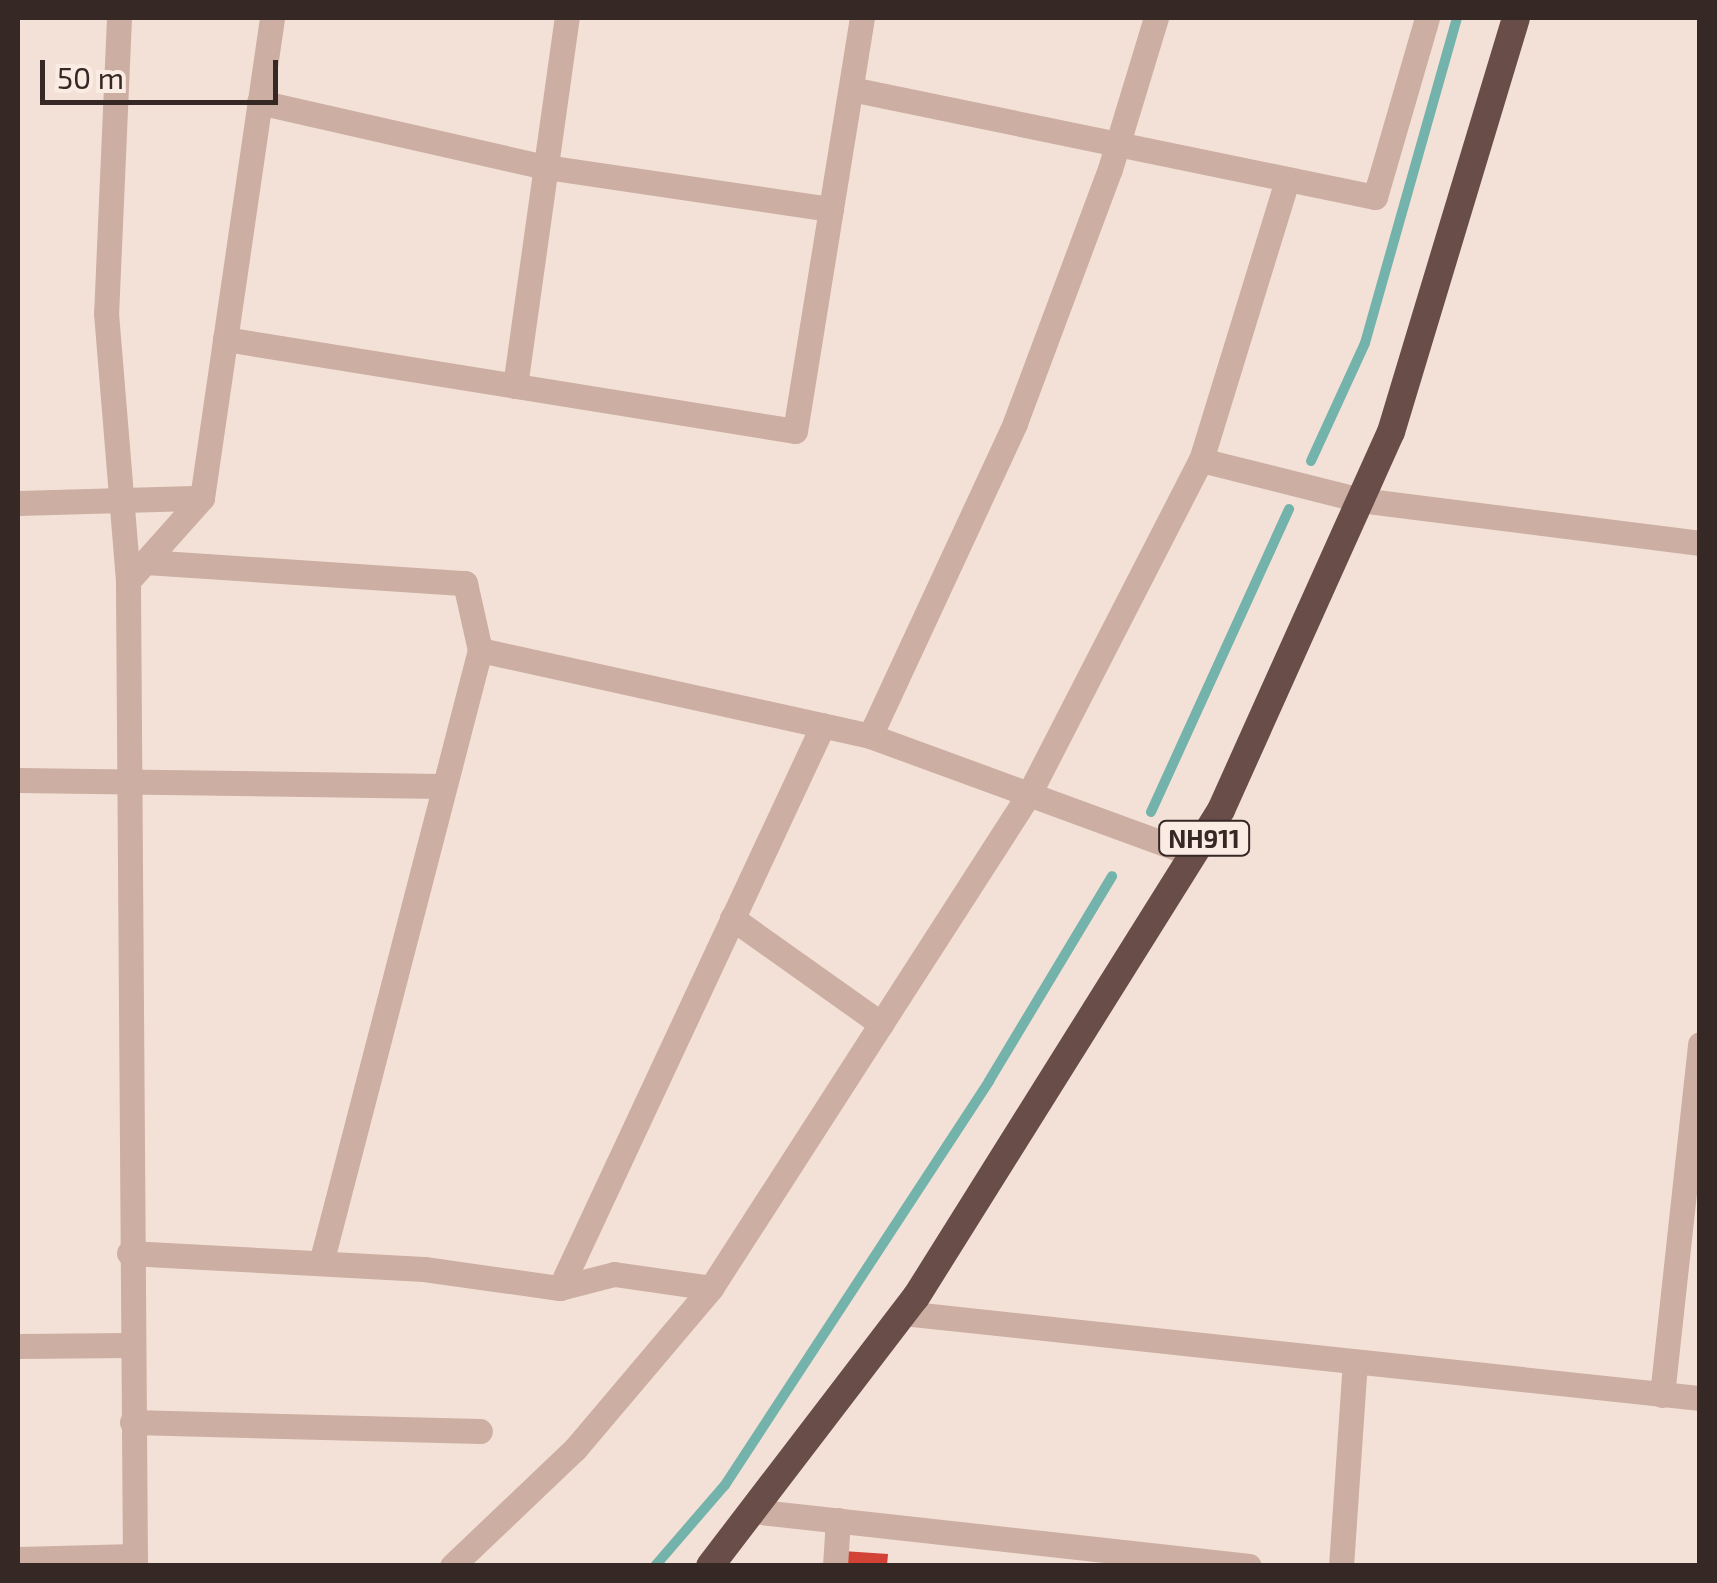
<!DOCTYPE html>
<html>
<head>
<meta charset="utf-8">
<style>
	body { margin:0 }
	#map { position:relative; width:1717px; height:1583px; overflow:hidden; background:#f3e1d7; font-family:"Exo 2",sans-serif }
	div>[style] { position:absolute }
	.stream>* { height:10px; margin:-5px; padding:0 5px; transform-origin:5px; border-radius:5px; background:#73b3ab }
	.building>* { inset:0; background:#d24336 }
	.minor>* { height:25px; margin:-12.5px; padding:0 12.5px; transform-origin:12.5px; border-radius:12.5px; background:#ccaea2 }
	.trunk>* { height:28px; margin:-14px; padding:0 14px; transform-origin:14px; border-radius:14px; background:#694d48 }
	span { translate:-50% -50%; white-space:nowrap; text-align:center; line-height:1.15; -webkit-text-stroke:8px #fbece3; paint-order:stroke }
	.shield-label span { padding:2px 8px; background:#fbece3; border:2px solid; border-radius:8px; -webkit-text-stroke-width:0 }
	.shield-label { font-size:25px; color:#362825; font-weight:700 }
	.frame { position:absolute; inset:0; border:20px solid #362825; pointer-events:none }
	.scale { position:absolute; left:40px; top:60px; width:238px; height:45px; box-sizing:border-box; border:5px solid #362825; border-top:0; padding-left:12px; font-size:30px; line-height:35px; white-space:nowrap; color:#362825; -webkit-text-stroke:8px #fbece3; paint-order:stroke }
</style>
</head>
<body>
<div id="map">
	<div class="stream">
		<div style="left:1311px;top:461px;width:130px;rotate:-65.4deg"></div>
		<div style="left:1365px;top:343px;width:338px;rotate:-74.2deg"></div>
		<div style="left:1151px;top:812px;width:333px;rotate:-65.5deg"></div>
		<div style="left:655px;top:1566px;width:107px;rotate:-49.2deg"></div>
		<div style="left:725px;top:1485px;width:483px;rotate:-56.8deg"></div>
		<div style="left:989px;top:1081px;width:239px;rotate:-59deg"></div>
	</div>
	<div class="building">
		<div style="clip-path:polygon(843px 1551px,888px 1554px,887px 1566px,842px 1566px)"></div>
	</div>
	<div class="minor">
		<div style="left:119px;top:18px;width:295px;rotate:92.5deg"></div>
		<div style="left:106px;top:313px;width:269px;rotate:85.3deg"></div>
		<div style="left:851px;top:89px;width:535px;rotate:11.65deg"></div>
		<div style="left:1375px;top:197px;width:186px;rotate:-73.8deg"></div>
		<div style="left:259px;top:102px;width:294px;rotate:12.8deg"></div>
		<div style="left:546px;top:167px;width:288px;rotate:8.4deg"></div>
		<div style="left:225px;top:339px;width:577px;rotate:9.17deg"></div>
		<div style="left:795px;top:431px;width:418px;rotate:-80.8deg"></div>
		<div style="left:515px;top:386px;width:372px;rotate:-82deg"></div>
		<div style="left:1201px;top:460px;width:164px;rotate:14.1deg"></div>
		<div style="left:1360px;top:500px;width:343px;rotate:7.2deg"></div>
		<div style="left:18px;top:503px;width:184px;rotate:-1.6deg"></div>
		<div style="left:146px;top:562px;width:320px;rotate:3.8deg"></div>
		<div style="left:465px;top:583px;width:69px;rotate:77.4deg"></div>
		<div style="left:480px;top:650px;width:633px;rotate:104.54deg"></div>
		<div style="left:480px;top:650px;width:399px;rotate:12.4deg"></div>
		<div style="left:870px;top:736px;width:344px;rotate:20.1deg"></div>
		<div style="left:870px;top:736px;width:345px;rotate:-65.1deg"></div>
		<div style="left:1015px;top:423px;width:271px;rotate:-69.5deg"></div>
		<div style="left:1110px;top:169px;width:158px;rotate:-73.1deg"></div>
		<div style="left:18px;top:780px;width:423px;rotate:0.8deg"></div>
		<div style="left:732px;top:918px;width:183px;rotate:35.4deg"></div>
		<div style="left:129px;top:1253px;width:295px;rotate:3.1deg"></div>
		<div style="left:424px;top:1269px;width:137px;rotate:8deg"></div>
		<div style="left:560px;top:1288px;width:56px;rotate:-14.5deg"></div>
		<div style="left:614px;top:1274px;width:98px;rotate:8.2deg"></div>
		<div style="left:711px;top:1288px;width:588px;rotate:-57.23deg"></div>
		<div style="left:1029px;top:794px;width:376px;rotate:-62.8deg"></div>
		<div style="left:1201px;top:460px;width:290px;rotate:-72.9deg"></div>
		<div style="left:560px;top:1288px;width:621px;rotate:-64.96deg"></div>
		<div style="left:903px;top:1313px;width:802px;rotate:6.09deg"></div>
		<div style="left:18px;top:1346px;width:113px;rotate:-0.5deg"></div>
		<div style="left:1662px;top:1395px;width:353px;rotate:-83.8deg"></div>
		<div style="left:132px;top:1422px;width:348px;rotate:1.5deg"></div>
		<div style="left:752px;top:1511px;width:500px;rotate:6.31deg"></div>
		<div style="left:18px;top:1559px;width:117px;rotate:-1.5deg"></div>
		<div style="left:135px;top:1566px;width:985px;rotate:-90.41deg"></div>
		<div style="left:128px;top:581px;width:111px;rotate:-48.3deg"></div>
		<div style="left:202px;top:498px;width:485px;rotate:-81.7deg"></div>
		<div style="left:452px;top:1566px;width:170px;rotate:-43.6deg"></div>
		<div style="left:575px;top:1449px;width:211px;rotate:-49.8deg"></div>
		<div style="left:835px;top:1566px;width:46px;rotate:-86.3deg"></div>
		<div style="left:1341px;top:1566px;width:204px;rotate:-86.1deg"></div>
	</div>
	<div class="trunk">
		<div style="left:710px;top:1566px;width:339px;rotate:-52.6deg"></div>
		<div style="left:916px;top:1297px;width:575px;rotate:-57.94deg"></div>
		<div style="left:1221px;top:810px;width:414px;rotate:-65.8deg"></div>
		<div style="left:1391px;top:432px;width:432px;rotate:-73.2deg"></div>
	</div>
	<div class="shield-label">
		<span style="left:1204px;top:838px">NH911</span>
	</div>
	<div class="frame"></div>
	<div class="scale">50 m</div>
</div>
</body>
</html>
